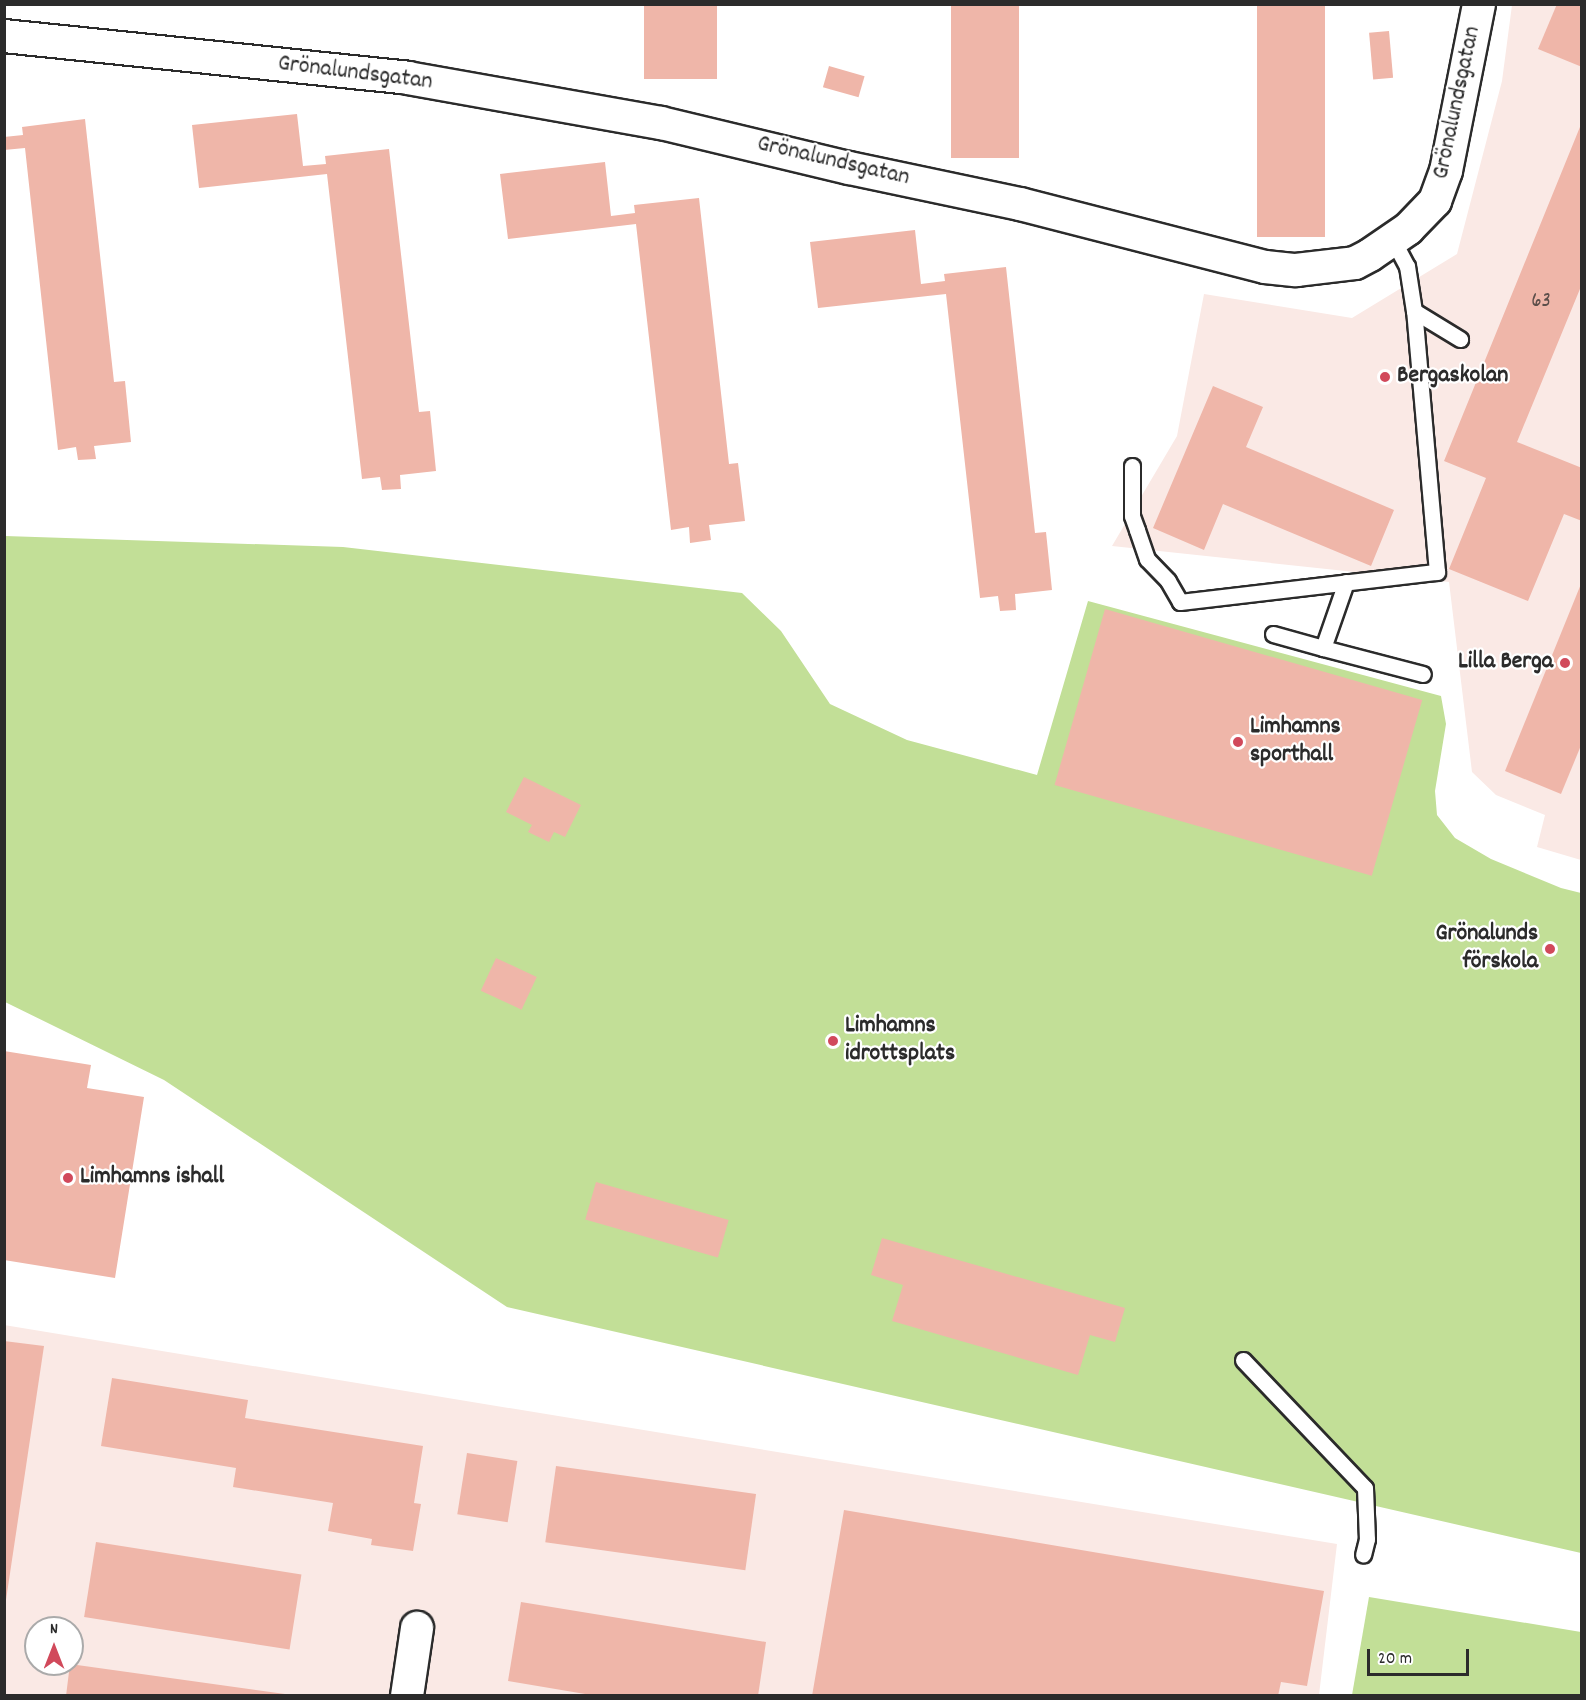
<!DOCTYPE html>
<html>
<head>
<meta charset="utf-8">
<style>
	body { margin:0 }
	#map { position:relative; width:1586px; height:1700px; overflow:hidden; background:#fff; font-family:Dekko,sans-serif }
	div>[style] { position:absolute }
	.built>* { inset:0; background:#fae9e5 }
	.green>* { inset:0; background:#c2df97 }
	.building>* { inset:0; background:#efb6a9; transform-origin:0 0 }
	.roads { filter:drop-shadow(2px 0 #2b2b2b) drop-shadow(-2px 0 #2b2b2b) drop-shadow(0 2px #2b2b2b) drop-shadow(0 -2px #2b2b2b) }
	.service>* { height:15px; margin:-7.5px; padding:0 7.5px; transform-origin:7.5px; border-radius:7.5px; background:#fff }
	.minor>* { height:32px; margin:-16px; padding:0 16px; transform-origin:16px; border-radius:16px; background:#fff }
	.dots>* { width:16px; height:16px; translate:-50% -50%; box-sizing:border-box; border:3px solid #fff; border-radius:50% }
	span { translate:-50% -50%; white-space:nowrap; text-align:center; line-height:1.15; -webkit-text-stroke:4.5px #fff; paint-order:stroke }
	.number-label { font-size:21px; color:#5c4e4a }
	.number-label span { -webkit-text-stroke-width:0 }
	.street-label { font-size:24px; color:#2b2b2b }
	.poi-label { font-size:24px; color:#2b2b2b; font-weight:700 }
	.left { translate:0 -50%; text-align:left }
	.right { translate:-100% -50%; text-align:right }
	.frame { position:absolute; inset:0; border:6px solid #2b2b2b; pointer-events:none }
	.north { position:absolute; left:24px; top:1616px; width:60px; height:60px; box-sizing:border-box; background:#fff; border:2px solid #aaa; border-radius:50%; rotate:0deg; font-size:16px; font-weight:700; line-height:24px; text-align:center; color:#2b2b2b }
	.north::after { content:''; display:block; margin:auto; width:21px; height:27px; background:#d1495b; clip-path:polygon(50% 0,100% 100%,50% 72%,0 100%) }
	.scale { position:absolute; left:1367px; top:1649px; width:102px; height:27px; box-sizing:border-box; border:3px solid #2b2b2b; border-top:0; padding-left:8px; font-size:18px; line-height:21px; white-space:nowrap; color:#2b2b2b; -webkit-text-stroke:4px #fff; paint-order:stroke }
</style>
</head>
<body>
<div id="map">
	<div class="built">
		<div style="clip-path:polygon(1512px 5px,1581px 5px,1581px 860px,1537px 847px,1545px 815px,1496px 795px,1472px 772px,1449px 582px,1112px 546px,1177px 436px,1204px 294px,1352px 318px,1457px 254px,1502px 81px)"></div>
		<div style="clip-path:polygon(evenodd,4px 1325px,1337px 1544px,1319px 1695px,5px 1695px,4px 1325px,36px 1628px,72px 1628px,72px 1664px,36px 1664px,36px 1628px)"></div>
	</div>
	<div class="green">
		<div style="clip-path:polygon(5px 536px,343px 547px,742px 593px,781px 631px,830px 704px,907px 740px,1037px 775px,1088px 601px,1441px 696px,1446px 724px,1435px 791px,1437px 815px,1455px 838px,1491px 859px,1561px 888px,1581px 893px,1581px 1553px,507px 1307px,164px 1080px,5px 1002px)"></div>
		<div style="clip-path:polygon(1369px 1597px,1581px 1632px,1581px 1695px,1352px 1695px)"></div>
	</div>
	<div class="building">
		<div style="left:644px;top:4px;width:73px;height:75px"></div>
		<div style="left:951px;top:4px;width:68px;height:154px"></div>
		<div style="left:1257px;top:4px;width:68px;height:233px"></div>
		<div style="clip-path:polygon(1557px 4px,1582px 4px,1582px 67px,1538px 49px)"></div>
		<div style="left:1389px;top:31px;width:47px;height:20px;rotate:85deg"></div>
		<div style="left:829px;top:66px;width:37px;height:22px;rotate:16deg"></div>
		<div style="clip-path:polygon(297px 114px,303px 166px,326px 164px,325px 156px,389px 149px,419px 412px,430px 411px,436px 471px,400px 475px,401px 489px,382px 490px,380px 477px,362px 479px,327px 174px,199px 188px,192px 125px)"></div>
		<div style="clip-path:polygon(85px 119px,114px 382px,125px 381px,131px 442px,94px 446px,96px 459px,78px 460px,76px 447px,58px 450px,25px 148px,4px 150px,4px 137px,23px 135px,22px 127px)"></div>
		<div style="clip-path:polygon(1582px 122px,1582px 284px,1517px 442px,1582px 468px,1582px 521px,1564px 514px,1528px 601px,1449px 569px,1486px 478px,1444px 461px)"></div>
		<div style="clip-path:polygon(605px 162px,611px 216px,635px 213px,634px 205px,699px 198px,729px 464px,738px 463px,745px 521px,709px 525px,711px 540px,690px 543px,689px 527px,671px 530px,636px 224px,508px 239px,500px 174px)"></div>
		<div style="clip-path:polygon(915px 230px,921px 284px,945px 281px,944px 274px,1006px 267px,1035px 533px,1046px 532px,1052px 590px,1015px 594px,1016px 610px,1000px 611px,998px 596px,980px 598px,946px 294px,818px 308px,810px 242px)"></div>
		<div style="clip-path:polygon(1213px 386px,1263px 407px,1246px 447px,1394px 510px,1371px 566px,1223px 504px,1204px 550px,1153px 528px)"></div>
		<div style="clip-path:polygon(1581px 584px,1582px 743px,1561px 794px,1505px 771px)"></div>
		<div style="left:1105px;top:609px;width:330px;height:183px;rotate:16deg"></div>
		<div style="clip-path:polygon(524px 777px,581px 805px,565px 837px,554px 832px,549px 842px,528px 832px,532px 825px,506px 812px)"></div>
		<div style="left:496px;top:958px;width:45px;height:36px;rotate:25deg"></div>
		<div style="clip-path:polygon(4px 1051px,91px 1065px,87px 1088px,144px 1097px,115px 1278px,4px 1260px)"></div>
		<div style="left:596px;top:1182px;width:138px;height:39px;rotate:16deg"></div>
		<div style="clip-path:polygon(882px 1238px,1125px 1308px,1115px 1342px,1090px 1335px,1078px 1375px,892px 1321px,903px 1285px,871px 1275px)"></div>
		<div style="clip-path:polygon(4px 1341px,44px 1346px,6px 1600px,4px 1600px)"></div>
		<div style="clip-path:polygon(112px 1378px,248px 1400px,245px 1418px,423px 1446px,414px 1503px,421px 1504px,413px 1551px,371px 1545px,372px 1539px,328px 1531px,333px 1503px,233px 1487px,236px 1468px,101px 1446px)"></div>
		<div style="left:467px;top:1453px;width:51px;height:62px;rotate:9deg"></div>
		<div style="left:556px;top:1466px;width:202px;height:77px;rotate:8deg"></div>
		<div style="clip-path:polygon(844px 1510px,1324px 1591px,1307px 1686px,1281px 1682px,1278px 1696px,812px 1696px)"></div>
		<div style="left:96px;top:1542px;width:208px;height:76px;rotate:9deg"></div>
		<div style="clip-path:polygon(521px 1602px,766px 1642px,758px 1696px,597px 1696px,508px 1681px)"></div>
		<div style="clip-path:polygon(70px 1664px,285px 1694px,285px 1696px,66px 1696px)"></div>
	</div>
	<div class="roads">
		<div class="service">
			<div style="left:1393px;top:240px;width:30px;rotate:62deg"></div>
			<div style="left:1407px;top:266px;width:46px;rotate:81.2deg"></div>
			<div style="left:1414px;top:311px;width:54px;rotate:31.3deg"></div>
			<div style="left:1132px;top:466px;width:50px;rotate:90deg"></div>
			<div style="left:1132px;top:516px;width:15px;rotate:70deg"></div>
			<div style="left:1137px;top:530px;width:31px;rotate:71deg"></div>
			<div style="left:1147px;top:559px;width:30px;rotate:46deg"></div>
			<div style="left:1168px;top:581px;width:24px;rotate:60deg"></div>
			<div style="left:1180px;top:602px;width:259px;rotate:-6.7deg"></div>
			<div style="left:1437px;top:572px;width:262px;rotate:-95deg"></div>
			<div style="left:1346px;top:582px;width:70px;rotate:109.2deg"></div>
			<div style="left:1323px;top:648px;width:103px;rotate:14.6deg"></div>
			<div style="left:1273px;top:634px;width:52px;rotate:15.6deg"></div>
			<div style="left:1243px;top:1360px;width:177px;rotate:46.4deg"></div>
			<div style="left:1365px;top:1488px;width:51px;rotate:87.8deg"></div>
			<div style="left:1367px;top:1539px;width:16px;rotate:104deg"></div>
		</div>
		<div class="minor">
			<div style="left:4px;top:36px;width:406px;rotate:5.9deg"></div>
			<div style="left:408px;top:78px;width:257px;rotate:10.1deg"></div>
			<div style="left:661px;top:123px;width:193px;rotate:13.5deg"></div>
			<div style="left:849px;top:168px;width:175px;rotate:11.9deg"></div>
			<div style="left:1020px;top:204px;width:253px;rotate:14.4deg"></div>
			<div style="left:1265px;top:267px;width:31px;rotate:6deg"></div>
			<div style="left:1296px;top:270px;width:59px;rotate:-6.8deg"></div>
			<div style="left:1355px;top:263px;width:17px;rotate:-28deg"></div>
			<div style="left:1370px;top:255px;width:46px;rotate:-34.4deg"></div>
			<div style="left:1408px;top:229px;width:39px;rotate:-46deg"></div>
			<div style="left:1435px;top:201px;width:32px;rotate:-70deg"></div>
			<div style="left:1446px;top:171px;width:170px;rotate:-78.8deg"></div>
			<div style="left:407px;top:1696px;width:69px;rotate:-81.6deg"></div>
		</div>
	</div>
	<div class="dots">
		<div style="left:1385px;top:377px;background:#d1495b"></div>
		<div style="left:1565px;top:663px;background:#d1495b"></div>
		<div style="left:1238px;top:742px;background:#d1495b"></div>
		<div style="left:1550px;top:949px;background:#d1495b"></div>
		<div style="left:833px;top:1041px;background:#d1495b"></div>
		<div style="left:68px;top:1178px;background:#d1495b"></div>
	</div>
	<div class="number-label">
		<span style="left:1541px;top:302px">63</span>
	</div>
	<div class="street-label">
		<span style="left:355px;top:74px;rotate:7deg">Grönalundsgatan</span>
		<span style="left:1458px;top:103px;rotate:-78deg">Grönalundsgatan</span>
		<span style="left:833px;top:162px;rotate:13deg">Grönalundsgatan</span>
	</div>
	<div class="poi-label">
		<span class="left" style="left:1397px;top:377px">Bergaskolan</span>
		<span class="right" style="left:1553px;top:663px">Lilla Berga</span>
		<span class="left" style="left:1250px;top:742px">Limhamns<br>sporthall</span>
		<span class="right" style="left:1538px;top:949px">Grönalunds<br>förskola</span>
		<span class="left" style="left:845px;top:1041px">Limhamns<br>idrottsplats</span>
		<span class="left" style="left:80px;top:1178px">Limhamns ishall</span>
	</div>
	<div class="frame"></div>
	<div class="north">N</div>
	<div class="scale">20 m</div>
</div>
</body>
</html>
